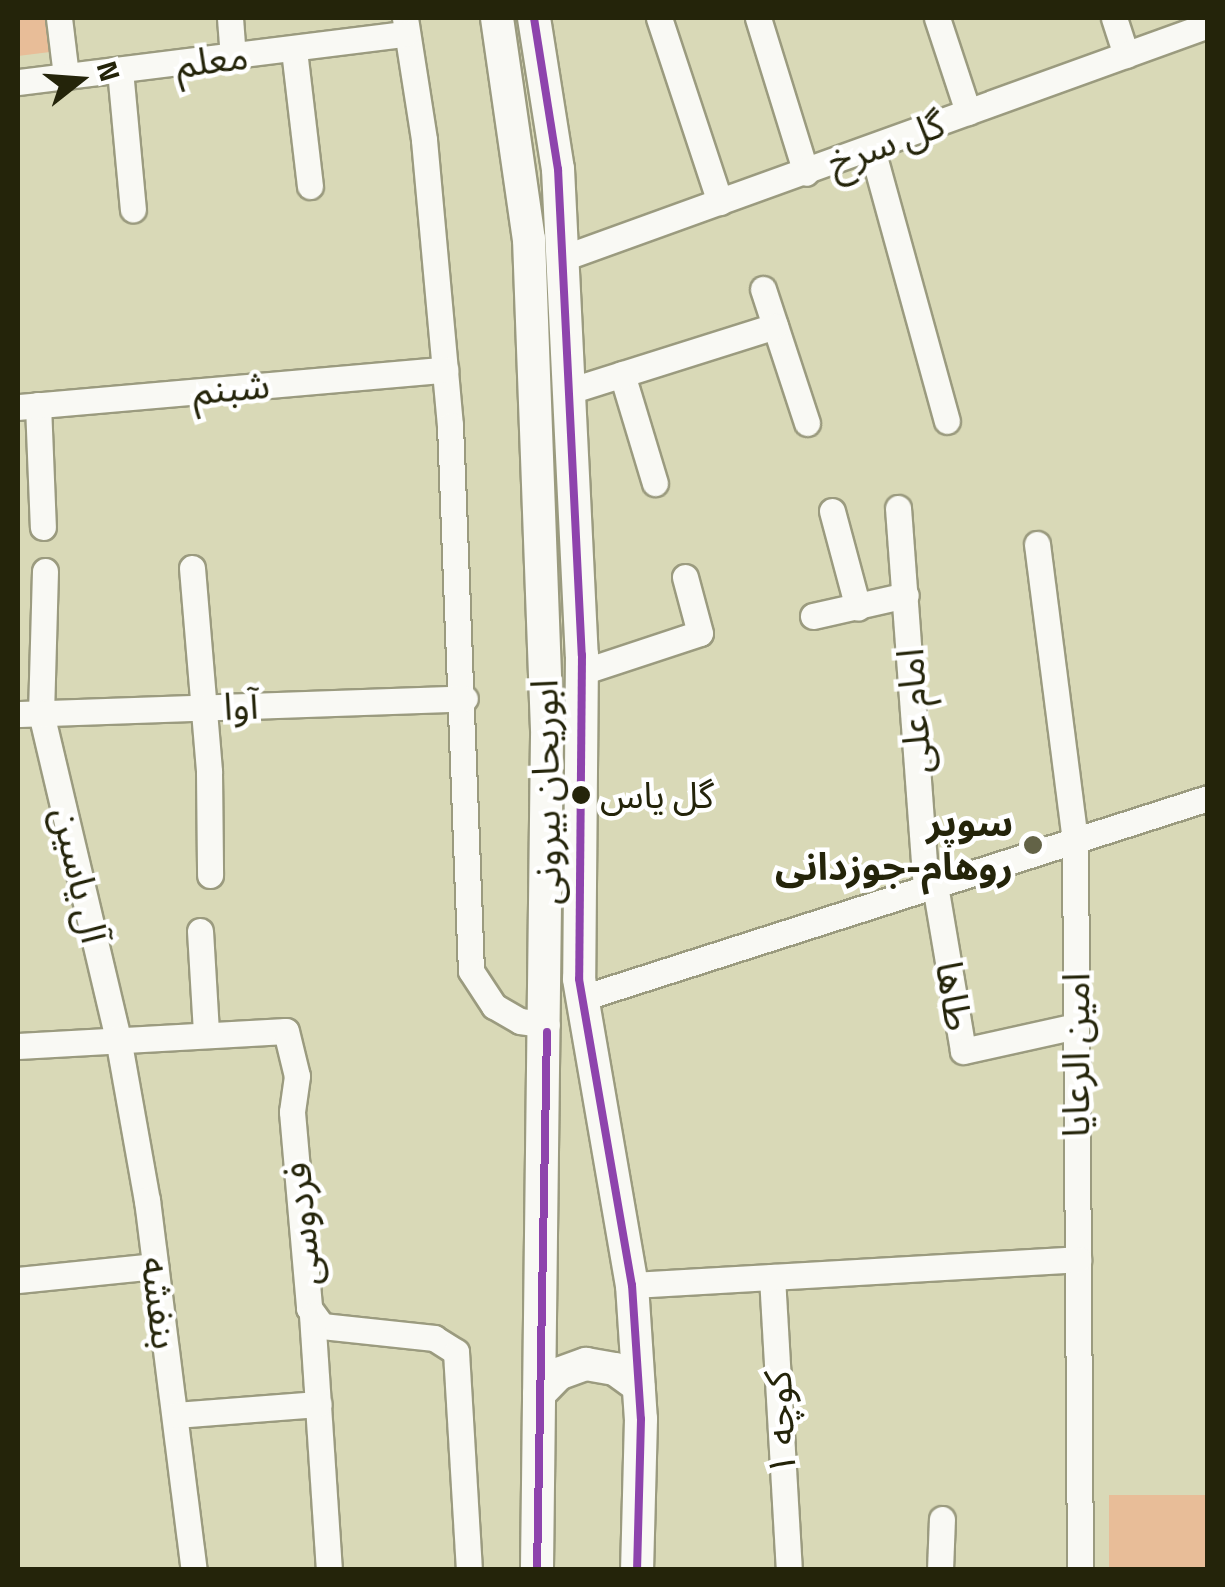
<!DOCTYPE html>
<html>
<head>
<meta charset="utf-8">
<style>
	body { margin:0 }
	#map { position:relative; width:1225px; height:1587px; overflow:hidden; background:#d9d9b7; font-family:"Titillium Web","Noto Sans Arabic",sans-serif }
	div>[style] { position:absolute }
	.green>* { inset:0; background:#e8bd98; transform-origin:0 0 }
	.roads { filter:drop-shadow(2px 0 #9b9b7f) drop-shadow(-2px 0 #9b9b7f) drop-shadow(0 2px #9b9b7f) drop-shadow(0 -2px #9b9b7f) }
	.minor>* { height:25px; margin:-12.5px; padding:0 12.5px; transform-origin:12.5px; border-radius:12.5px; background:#f9f9f4 }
	.major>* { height:32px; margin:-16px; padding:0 16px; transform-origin:16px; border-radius:16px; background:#f9f9f4 }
	.bus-1>* { height:8px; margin:-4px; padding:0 4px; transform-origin:4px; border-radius:4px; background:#8e44ad }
	.dots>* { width:28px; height:28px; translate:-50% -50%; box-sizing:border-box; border:5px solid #fff; border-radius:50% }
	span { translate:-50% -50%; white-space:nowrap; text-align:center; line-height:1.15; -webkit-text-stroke:9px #fff; paint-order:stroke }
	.bus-label { font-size:36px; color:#24240a }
	.left { translate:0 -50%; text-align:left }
	.street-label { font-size:38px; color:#24240a }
	.poi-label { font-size:38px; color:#24240a; font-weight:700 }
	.right { translate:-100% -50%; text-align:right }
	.frame { position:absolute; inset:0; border:20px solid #24240a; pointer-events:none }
	.north { position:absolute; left:30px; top:30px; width:100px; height:100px; -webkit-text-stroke:8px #fff; paint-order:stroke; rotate:73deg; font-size:28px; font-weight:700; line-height:40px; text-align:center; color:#24240a }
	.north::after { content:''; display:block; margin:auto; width:35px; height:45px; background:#24240a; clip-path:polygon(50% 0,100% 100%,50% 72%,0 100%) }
</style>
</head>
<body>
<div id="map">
	<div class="green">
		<div style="clip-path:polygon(18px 18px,45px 18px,50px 52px,18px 56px)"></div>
		<div style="left:1207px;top:1495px;width:74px;height:98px;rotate:90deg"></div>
	</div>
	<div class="roads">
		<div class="minor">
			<div style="left:59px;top:18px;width:58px;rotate:83.1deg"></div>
			<div style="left:230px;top:18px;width:40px;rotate:85.7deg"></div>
			<div style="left:405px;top:18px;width:123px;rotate:81.1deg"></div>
			<div style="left:424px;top:140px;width:286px;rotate:84.8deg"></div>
			<div style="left:450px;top:425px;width:546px;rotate:87.8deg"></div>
			<div style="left:471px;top:971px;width:42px;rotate:56.7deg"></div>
			<div style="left:494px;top:1006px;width:30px;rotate:30deg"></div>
			<div style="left:520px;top:1021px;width:27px;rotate:8deg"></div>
			<div style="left:659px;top:18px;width:194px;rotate:71.7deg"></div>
			<div style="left:758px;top:18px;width:162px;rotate:72.8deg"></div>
			<div style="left:937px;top:18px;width:99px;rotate:71.7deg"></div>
			<div style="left:1114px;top:18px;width:39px;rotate:72deg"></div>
			<div style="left:294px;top:50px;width:137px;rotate:83.3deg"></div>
			<div style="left:120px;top:70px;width:140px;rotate:84.7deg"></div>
			<div style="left:18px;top:82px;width:391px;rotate:-7.1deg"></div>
			<div style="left:872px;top:149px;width:282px;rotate:74.6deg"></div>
			<div style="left:563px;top:258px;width:686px;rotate:-19.86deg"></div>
			<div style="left:763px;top:289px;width:141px;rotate:71.8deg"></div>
			<div style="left:622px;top:374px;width:114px;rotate:73.2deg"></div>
			<div style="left:569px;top:391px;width:216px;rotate:-17.5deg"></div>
			<div style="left:38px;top:405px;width:122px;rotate:87.7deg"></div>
			<div style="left:18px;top:407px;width:429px;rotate:-5deg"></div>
			<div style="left:898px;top:508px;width:381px;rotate:85.8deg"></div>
			<div style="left:832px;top:511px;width:100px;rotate:75deg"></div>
			<div style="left:1037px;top:544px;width:298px;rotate:82.7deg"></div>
			<div style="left:1075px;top:840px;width:730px;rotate:89.61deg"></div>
			<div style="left:192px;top:568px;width:205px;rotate:85.2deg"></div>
			<div style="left:209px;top:772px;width:103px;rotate:89.4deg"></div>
			<div style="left:45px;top:571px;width:142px;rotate:91.6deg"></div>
			<div style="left:41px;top:713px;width:334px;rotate:76.7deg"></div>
			<div style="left:118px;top:1038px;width:165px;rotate:79.9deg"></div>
			<div style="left:147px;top:1200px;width:373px;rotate:82.8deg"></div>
			<div style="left:813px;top:616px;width:95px;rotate:-12.7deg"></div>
			<div style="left:582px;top:672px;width:124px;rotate:-18.3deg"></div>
			<div style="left:700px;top:633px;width:58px;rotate:-105deg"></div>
			<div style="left:18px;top:714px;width:447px;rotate:-2deg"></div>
			<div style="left:935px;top:885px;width:168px;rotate:80.4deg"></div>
			<div style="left:963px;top:1051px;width:116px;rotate:-12.5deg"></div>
			<div style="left:200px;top:931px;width:101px;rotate:86.6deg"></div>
			<div style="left:582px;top:998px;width:657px;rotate:-17.72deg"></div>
			<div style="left:18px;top:1046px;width:268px;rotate:-3.2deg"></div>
			<div style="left:286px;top:1031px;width:46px;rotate:76.3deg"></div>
			<div style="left:297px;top:1076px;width:36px;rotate:98deg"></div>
			<div style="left:292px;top:1112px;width:197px;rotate:85deg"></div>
			<div style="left:309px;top:1308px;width:22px;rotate:54deg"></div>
			<div style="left:322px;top:1326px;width:113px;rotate:6.1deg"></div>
			<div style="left:434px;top:1338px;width:26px;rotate:32deg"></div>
			<div style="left:456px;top:1352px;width:218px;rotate:86.6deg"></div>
			<div style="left:772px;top:1277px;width:293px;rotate:86.7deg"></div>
			<div style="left:18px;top:1280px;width:138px;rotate:-5.8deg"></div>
			<div style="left:632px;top:1285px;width:447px;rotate:-3.3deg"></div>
			<div style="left:312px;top:1315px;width:256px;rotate:86.2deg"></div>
			<div style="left:175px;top:1415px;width:144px;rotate:-4.4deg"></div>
			<div style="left:940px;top:1570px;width:51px;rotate:-87.8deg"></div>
		</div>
		<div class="major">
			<div style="left:497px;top:18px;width:223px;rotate:81.8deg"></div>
			<div style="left:529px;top:239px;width:498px;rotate:87.9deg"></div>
			<div style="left:547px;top:737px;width:833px;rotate:90.69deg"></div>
			<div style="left:534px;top:18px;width:153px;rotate:81deg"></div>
			<div style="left:558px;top:169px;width:487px;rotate:87.2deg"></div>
			<div style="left:582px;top:655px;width:324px;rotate:90.5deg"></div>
			<div style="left:579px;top:979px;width:311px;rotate:80.2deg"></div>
			<div style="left:632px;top:1285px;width:134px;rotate:86.2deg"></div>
			<div style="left:641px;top:1419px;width:151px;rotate:91.5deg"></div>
			<div style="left:539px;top:1394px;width:28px;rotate:-46deg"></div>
			<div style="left:558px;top:1374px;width:30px;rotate:-20deg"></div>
			<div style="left:586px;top:1364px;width:29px;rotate:10deg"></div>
			<div style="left:615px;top:1369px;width:29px;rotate:36deg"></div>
		</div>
	</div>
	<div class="bus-1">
		<div style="left:534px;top:18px;width:153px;rotate:81deg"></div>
		<div style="left:558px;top:169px;width:487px;rotate:87.2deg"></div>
		<div style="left:582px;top:655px;width:324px;rotate:90.5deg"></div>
		<div style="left:579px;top:979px;width:311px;rotate:80.2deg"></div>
		<div style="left:632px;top:1285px;width:134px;rotate:86.2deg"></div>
		<div style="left:641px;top:1419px;width:151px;rotate:91.5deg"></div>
		<div style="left:537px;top:1570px;width:538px;rotate:-88.94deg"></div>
	</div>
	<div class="dots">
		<div style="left:581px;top:795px;background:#24240a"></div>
		<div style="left:1033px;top:845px;background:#636347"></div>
	</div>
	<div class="bus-label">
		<span class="left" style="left:600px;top:795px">گل یاس</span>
	</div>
	<div class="street-label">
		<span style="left:212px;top:60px;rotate:-7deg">معلم</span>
		<span style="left:886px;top:143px;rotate:-20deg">گل سرخ</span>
		<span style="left:231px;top:388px;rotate:-5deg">شبنم</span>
		<span style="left:241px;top:706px;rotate:-2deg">آوا</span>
		<span style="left:914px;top:711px;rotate:-94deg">امام علی</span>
		<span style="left:546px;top:792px;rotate:-91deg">ابوریحان بیرونی</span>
		<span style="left:80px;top:875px;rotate:77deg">آل یاسین</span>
		<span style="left:954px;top:996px;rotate:81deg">طاها</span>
		<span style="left:1076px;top:1055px;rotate:-90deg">امین الرعایا</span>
		<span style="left:302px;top:1224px;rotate:-95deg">فردوسی</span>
		<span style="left:160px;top:1303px;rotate:83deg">بنفشه</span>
		<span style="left:780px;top:1423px;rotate:-93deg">کوچه ۱</span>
	</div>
	<div class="poi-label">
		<span class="right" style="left:1013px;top:845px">سوپر<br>روهام-جوزدانی</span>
	</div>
	<div class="frame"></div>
	<div class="north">N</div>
</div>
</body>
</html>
